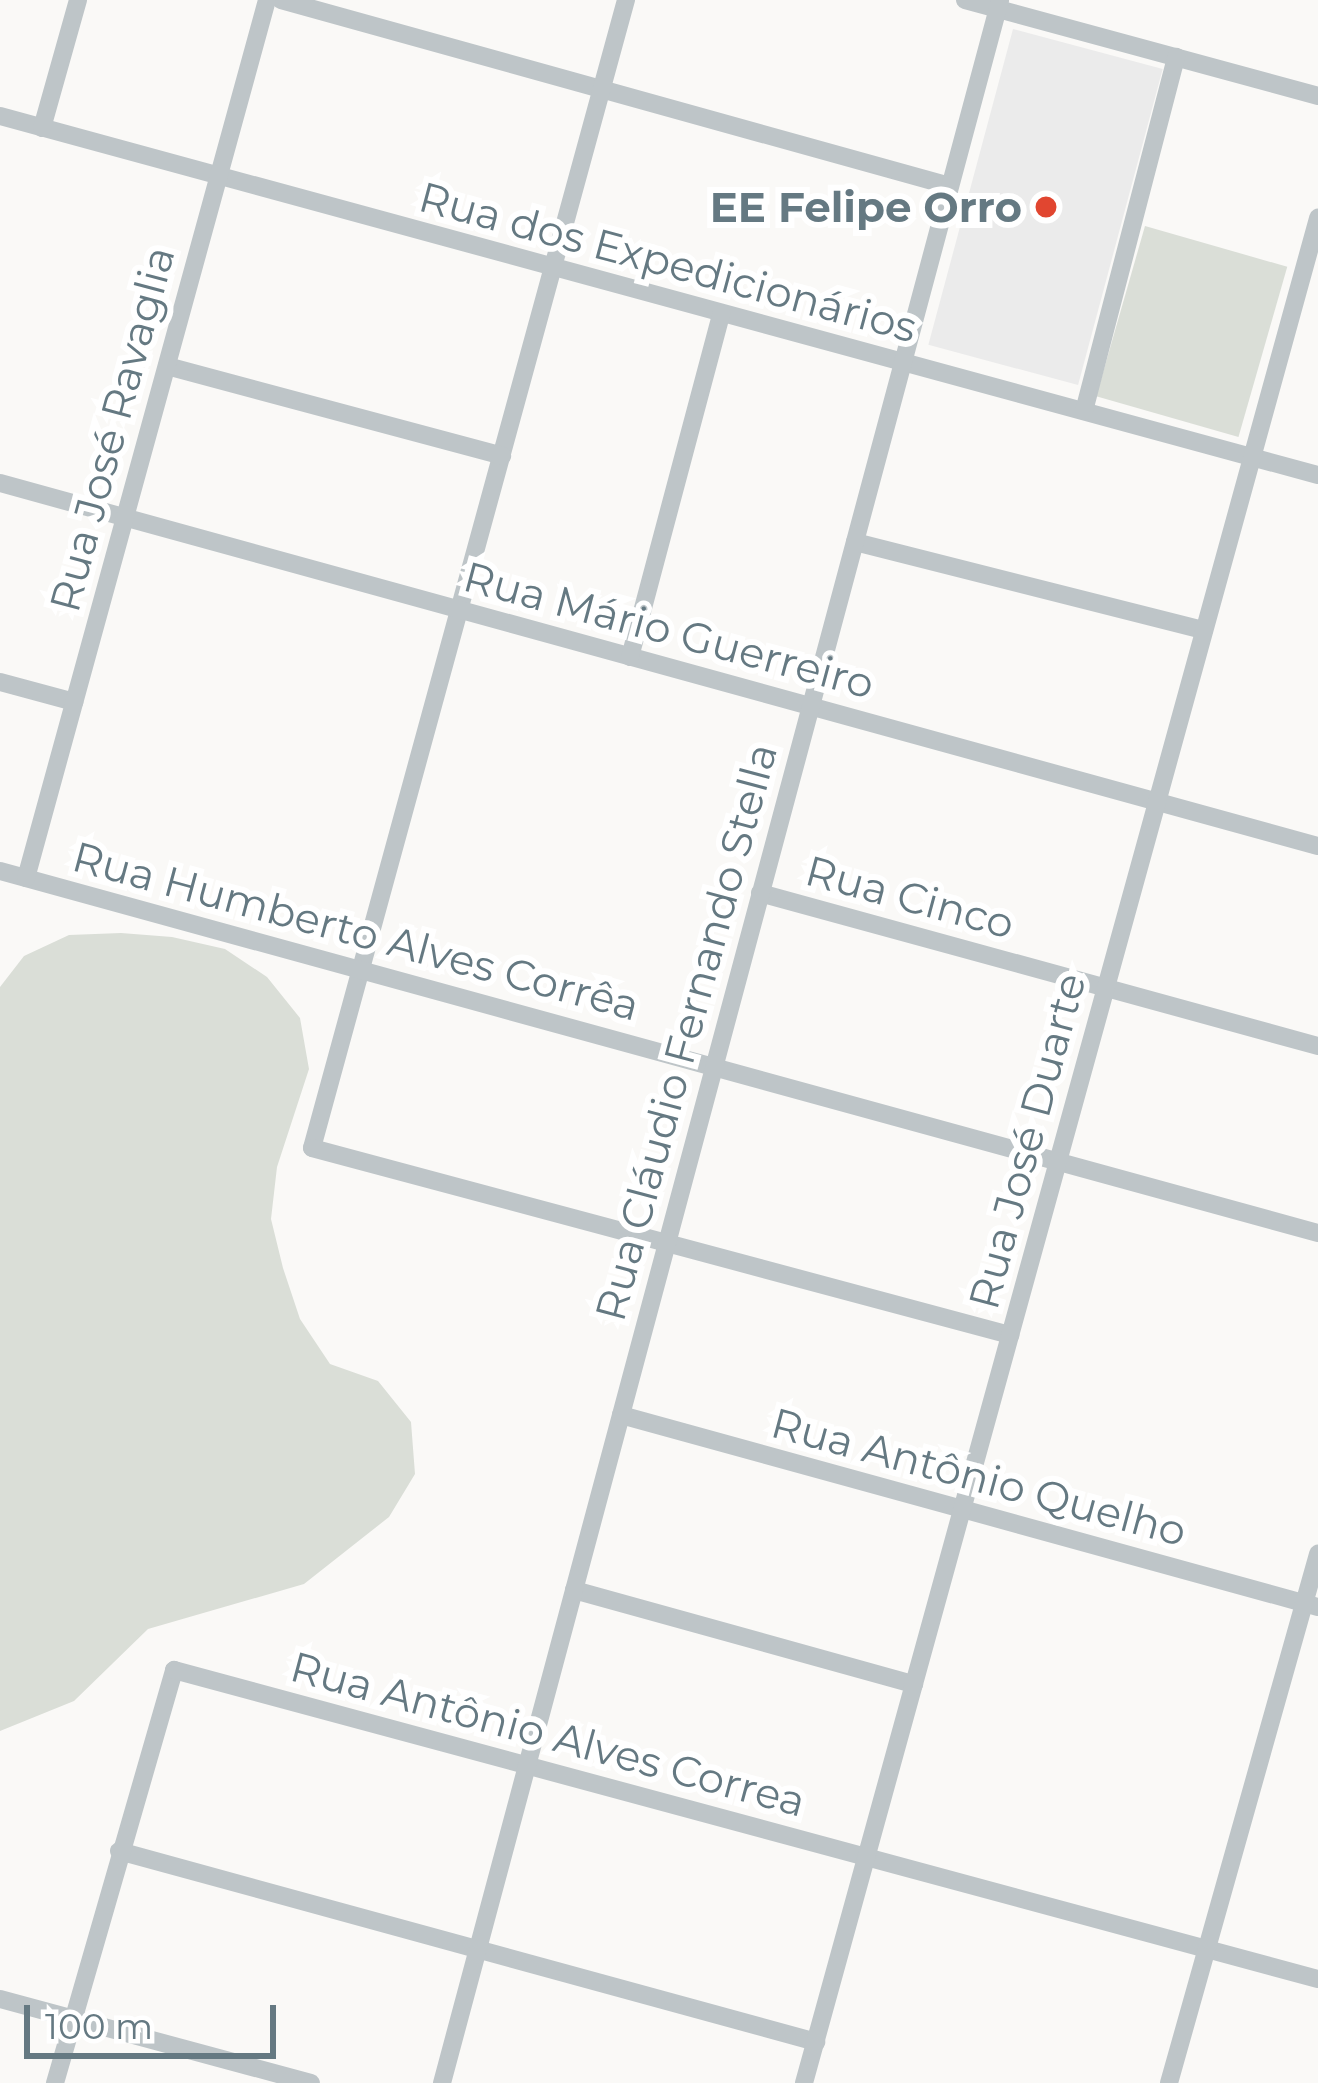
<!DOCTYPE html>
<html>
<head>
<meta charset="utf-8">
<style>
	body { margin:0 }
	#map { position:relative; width:1318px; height:2083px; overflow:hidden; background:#faf9f7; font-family:Montserrat,sans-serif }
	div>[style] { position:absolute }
	.built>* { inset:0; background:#ebebeb; transform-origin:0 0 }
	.green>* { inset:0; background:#daded7; transform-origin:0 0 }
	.minor>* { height:18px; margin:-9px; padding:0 9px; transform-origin:9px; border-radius:9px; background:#bec5c8 }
	.dots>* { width:33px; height:33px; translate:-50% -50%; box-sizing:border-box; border:6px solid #fff; border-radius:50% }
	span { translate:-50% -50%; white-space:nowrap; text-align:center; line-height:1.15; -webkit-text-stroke:12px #fff; paint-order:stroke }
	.poi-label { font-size:42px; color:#657982; font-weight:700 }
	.right { translate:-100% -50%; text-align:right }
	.street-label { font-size:42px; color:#657982 }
	.scale { position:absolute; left:24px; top:2005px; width:252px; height:54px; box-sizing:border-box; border:6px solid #657982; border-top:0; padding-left:15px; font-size:36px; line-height:42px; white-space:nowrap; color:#657982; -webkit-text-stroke:9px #fff; paint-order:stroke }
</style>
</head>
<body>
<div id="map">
	<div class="built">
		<div style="left:1013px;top:29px;width:155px;height:327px;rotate:15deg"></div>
	</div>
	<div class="green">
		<div style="left:1145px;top:226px;width:148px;height:177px;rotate:16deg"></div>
		<div style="clip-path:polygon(121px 933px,172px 937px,225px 949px,267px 977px,300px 1018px,309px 1069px,277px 1167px,271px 1219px,283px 1268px,300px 1319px,330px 1364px,378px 1381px,411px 1422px,415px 1474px,389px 1517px,304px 1584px,148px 1629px,74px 1701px,0 1731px,0 987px,24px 956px,69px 935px)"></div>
	</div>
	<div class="minor">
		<div style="left:281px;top:0;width:694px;rotate:15.54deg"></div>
		<div style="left:626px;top:0;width:1190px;rotate:105.3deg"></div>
		<div style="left:312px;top:1148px;width:723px;rotate:15deg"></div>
		<div style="left:965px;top:0;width:366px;rotate:15.2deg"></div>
		<div style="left:0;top:116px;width:1366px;rotate:15.24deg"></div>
		<div style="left:42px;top:128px;width:133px;rotate:-74.3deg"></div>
		<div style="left:167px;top:366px;width:347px;rotate:15deg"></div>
		<div style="left:1084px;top:411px;width:366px;rotate:-75.4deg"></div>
		<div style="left:0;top:483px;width:1367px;rotate:15.4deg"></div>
		<div style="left:855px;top:542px;width:360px;rotate:14.2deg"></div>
		<div style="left:630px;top:657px;width:355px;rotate:-75.1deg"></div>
		<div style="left:0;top:682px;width:77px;rotate:15.1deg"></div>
		<div style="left:0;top:871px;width:1367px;rotate:15.36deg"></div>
		<div style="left:26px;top:878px;width:910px;rotate:-74.65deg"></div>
		<div style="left:760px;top:893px;width:579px;rotate:15.33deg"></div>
		<div style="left:621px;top:1415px;width:723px;rotate:15.4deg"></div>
		<div style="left:574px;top:1590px;width:353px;rotate:15.5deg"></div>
		<div style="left:119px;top:1851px;width:723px;rotate:15.32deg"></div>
		<div style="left:0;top:1999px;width:322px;rotate:15.1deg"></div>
		<div style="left:55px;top:2083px;width:430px;rotate:-73.9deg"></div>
		<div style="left:174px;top:1670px;width:1185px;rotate:15.12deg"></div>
		<div style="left:442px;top:2083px;width:2156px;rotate:-75deg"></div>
		<div style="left:804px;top:2083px;width:1935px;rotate:-74.59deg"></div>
		<div style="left:1169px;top:2083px;width:550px;rotate:-74.27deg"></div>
	</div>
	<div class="dots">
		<div style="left:1046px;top:207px;background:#e14630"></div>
	</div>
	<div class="poi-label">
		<span class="right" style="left:1022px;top:207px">EE Felipe Orro</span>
	</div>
	<div class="street-label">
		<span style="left:668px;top:262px;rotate:15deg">Rua dos Expedicionários</span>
		<span style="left:112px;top:429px;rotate:-75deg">Rua José Ravaglia</span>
		<span style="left:669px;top:630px;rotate:15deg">Rua Mário Guerreiro</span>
		<span style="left:910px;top:897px;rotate:15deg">Rua Cinco</span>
		<span style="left:356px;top:931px;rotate:15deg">Rua Humberto Alves Corrêa</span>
		<span style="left:686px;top:1032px;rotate:-75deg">Rua Cláudio Fernando Stella</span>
		<span style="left:1027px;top:1141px;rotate:-75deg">Rua José Duarte</span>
		<span style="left:979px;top:1477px;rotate:15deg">Rua Antônio Quelho</span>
		<span style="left:548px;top:1734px;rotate:15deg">Rua Antônio Alves Correa</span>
	</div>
	<div class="scale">100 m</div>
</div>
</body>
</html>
